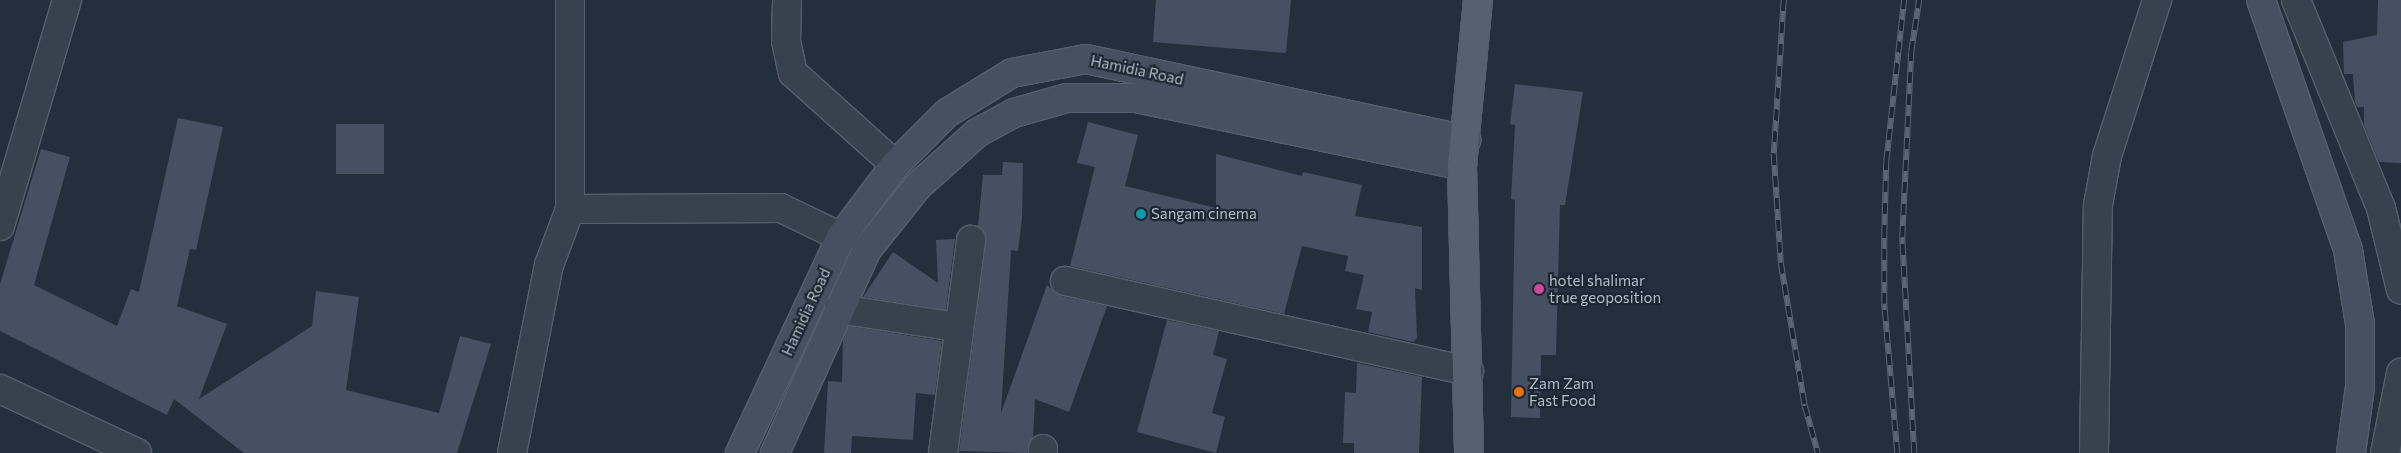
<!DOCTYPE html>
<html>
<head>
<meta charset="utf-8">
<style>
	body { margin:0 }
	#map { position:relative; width:2401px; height:453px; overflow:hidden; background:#242f3e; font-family:Commissioner,sans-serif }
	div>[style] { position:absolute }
	.building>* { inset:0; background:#455162; transform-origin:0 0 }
	.roads { filter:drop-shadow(1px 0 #565f6c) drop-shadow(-1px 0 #565f6c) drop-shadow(0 1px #565f6c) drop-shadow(0 -1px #565f6c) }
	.street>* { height:28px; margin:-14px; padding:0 14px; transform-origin:14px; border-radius:14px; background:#38414e }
	.secondary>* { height:28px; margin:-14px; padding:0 14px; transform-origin:14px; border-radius:14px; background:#465061 }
	.primary>* { height:28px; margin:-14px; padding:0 14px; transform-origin:14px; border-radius:14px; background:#56606e }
	.rail>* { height:5.5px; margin-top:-2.75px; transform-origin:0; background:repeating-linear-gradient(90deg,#1d2633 0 11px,#5a6575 0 22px); box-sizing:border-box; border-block:1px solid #5a6575 }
	.dots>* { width:14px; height:14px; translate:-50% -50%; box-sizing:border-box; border:2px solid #1d2633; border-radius:50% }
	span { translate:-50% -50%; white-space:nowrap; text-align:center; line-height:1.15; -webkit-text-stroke:4.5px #1d2633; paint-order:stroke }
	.street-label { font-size:15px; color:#b4bcc9 }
	.poi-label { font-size:15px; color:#b4bcc9 }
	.left { translate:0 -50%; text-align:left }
</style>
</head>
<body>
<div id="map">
	<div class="building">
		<div style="clip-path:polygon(1156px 0,1291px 0,1286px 53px,1153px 42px)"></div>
		<div style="clip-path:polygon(2378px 0,2401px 0,2401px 163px,2379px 162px,2364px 125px,2364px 107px,2357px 107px,2355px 102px,2353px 74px,2344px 74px,2343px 42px,2377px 35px)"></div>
		<div style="clip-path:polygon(1515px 84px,1583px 92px,1565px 205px,1560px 205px,1556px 355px,1541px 355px,1540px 418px,1511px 417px,1515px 200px,1511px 199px,1515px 125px,1510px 124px)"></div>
		<div style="clip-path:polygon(178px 118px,223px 127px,196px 250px,190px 249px,177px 306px,227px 324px,199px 399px,312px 326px,316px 291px,359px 297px,346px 390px,439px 413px,460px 336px,491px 344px,457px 453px,244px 453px,174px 399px,167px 415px,0 331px,0 284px,41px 149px,70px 157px,34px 285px,117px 326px,131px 289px,139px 292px)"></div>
		<div style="clip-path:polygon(1088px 122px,1138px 135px,1125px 186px,1216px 208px,1216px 154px,1302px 176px,1303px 172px,1362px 185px,1355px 216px,1422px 227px,1422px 290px,1415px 288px,1417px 338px,1413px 342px,1368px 332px,1372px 312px,1356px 309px,1364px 275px,1345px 271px,1348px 256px,1302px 246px,1284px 314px,1070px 266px,1095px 167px,1077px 163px)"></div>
		<div style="left:336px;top:124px;width:48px;height:50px"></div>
		<div style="clip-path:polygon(1003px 162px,1023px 163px,1022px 219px,1018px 251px,1011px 250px,1001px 413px,1047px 285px,1061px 296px,1107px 306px,1069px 412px,1035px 399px,1033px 437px,1027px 453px,959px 451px,986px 242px,978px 226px,983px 175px,1002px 175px)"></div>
		<div style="clip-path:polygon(955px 239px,946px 310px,863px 297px,893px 252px,938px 283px,936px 240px)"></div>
		<div style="clip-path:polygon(1167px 320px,1219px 331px,1213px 355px,1227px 359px,1212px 413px,1225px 417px,1216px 453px,1137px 432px)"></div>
		<div style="clip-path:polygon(849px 326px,942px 341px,935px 395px,916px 393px,913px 440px,852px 436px,851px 453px,824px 453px,828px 381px,842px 382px,843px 340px)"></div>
		<div style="clip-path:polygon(1357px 363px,1422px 377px,1419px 453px,1354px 453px,1354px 443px,1343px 443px,1345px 392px,1356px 393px)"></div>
	</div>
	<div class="roads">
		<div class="street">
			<div style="left:787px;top:0;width:41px;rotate:91.4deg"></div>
			<div style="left:786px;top:41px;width:33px;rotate:78deg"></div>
			<div style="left:793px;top:73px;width:137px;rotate:42deg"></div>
			<div style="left:2296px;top:0;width:225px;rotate:67.8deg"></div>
			<div style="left:2381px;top:208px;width:84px;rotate:76.3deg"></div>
			<div style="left:570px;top:209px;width:211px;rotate:-0.3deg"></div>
			<div style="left:781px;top:208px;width:67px;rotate:25.8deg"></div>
			<div style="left:0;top:226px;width:236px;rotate:-73.5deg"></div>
			<div style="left:1065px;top:281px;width:414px;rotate:12.6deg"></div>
			<div style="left:839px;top:309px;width:119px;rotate:8.7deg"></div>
			<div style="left:0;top:389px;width:151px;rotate:25deg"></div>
			<div style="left:512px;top:453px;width:192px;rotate:-78.9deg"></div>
			<div style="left:549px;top:265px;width:60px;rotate:-69.4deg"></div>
			<div style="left:570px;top:209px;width:209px;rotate:-90deg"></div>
			<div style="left:943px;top:453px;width:215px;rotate:-82.5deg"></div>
			<div style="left:1043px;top:453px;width:4px;rotate:-90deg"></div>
			<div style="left:2094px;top:453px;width:248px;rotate:-89.1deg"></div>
			<div style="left:2098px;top:205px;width:50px;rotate:-79.6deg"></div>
			<div style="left:2107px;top:156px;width:164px;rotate:-72.2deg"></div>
			<div style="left:2385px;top:453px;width:82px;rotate:-78.7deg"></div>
		</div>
		<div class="secondary">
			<div style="left:2261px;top:0;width:265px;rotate:70.8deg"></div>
			<div style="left:2348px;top:250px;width:75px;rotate:80.8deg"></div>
			<div style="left:2360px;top:324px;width:63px;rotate:90deg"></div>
			<div style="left:2360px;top:387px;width:67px;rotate:97.8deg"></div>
			<div style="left:740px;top:453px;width:238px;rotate:-64.9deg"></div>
			<div style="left:841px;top:237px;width:90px;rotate:-53.1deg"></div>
			<div style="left:895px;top:165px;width:74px;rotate:-45deg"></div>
			<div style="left:947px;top:113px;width:76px;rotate:-31.6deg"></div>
			<div style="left:1012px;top:73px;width:75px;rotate:-10.7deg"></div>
			<div style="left:1086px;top:59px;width:389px;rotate:12deg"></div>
			<div style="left:775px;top:453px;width:222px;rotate:-65.7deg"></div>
			<div style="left:866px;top:251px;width:83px;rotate:-51.3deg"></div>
			<div style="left:918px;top:186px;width:79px;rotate:-41.9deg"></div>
			<div style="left:977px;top:133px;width:42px;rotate:-28.4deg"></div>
			<div style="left:1014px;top:113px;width:55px;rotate:-15.8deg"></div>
			<div style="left:1067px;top:98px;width:68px"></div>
			<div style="left:1135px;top:98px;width:334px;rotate:11.7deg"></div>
		</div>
		<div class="primary">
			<div style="left:1469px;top:453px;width:287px;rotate:-91.4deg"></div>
			<div style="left:1462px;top:166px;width:167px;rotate:-84.5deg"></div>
		</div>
	</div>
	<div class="rail">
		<div style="left:1784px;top:0;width:154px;rotate:93.7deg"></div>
		<div style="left:1774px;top:154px;width:109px;rotate:86.3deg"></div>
		<div style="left:1781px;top:263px;width:145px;rotate:80.5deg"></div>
		<div style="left:1805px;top:406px;width:49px;rotate:74.5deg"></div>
		<div style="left:1897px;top:453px;width:150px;rotate:-95deg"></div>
		<div style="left:1884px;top:304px;width:68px;rotate:-90deg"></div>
		<div style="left:1884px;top:236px;width:74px;rotate:-88.5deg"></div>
		<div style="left:1886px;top:162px;width:163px;rotate:-83.7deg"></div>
		<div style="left:1914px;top:453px;width:216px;rotate:-93.2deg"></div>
		<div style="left:1902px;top:237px;width:185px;rotate:-87.2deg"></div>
		<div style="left:1911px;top:52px;width:53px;rotate:-81.3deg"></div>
	</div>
	<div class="dots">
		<div style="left:1141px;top:214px;background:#0f9aa8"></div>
		<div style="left:1539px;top:289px;background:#d1479c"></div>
		<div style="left:1519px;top:392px;background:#e8710a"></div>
	</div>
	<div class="street-label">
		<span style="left:1137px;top:70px;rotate:12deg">Hamidia Road</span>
		<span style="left:806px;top:312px;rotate:-65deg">Hamidia Road</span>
	</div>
	<div class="poi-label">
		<span class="left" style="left:1151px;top:214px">Sangam cinema</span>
		<span class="left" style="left:1549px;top:289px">hotel shalimar<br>true geoposition</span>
		<span class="left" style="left:1529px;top:392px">Zam Zam<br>Fast Food</span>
	</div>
</div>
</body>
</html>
